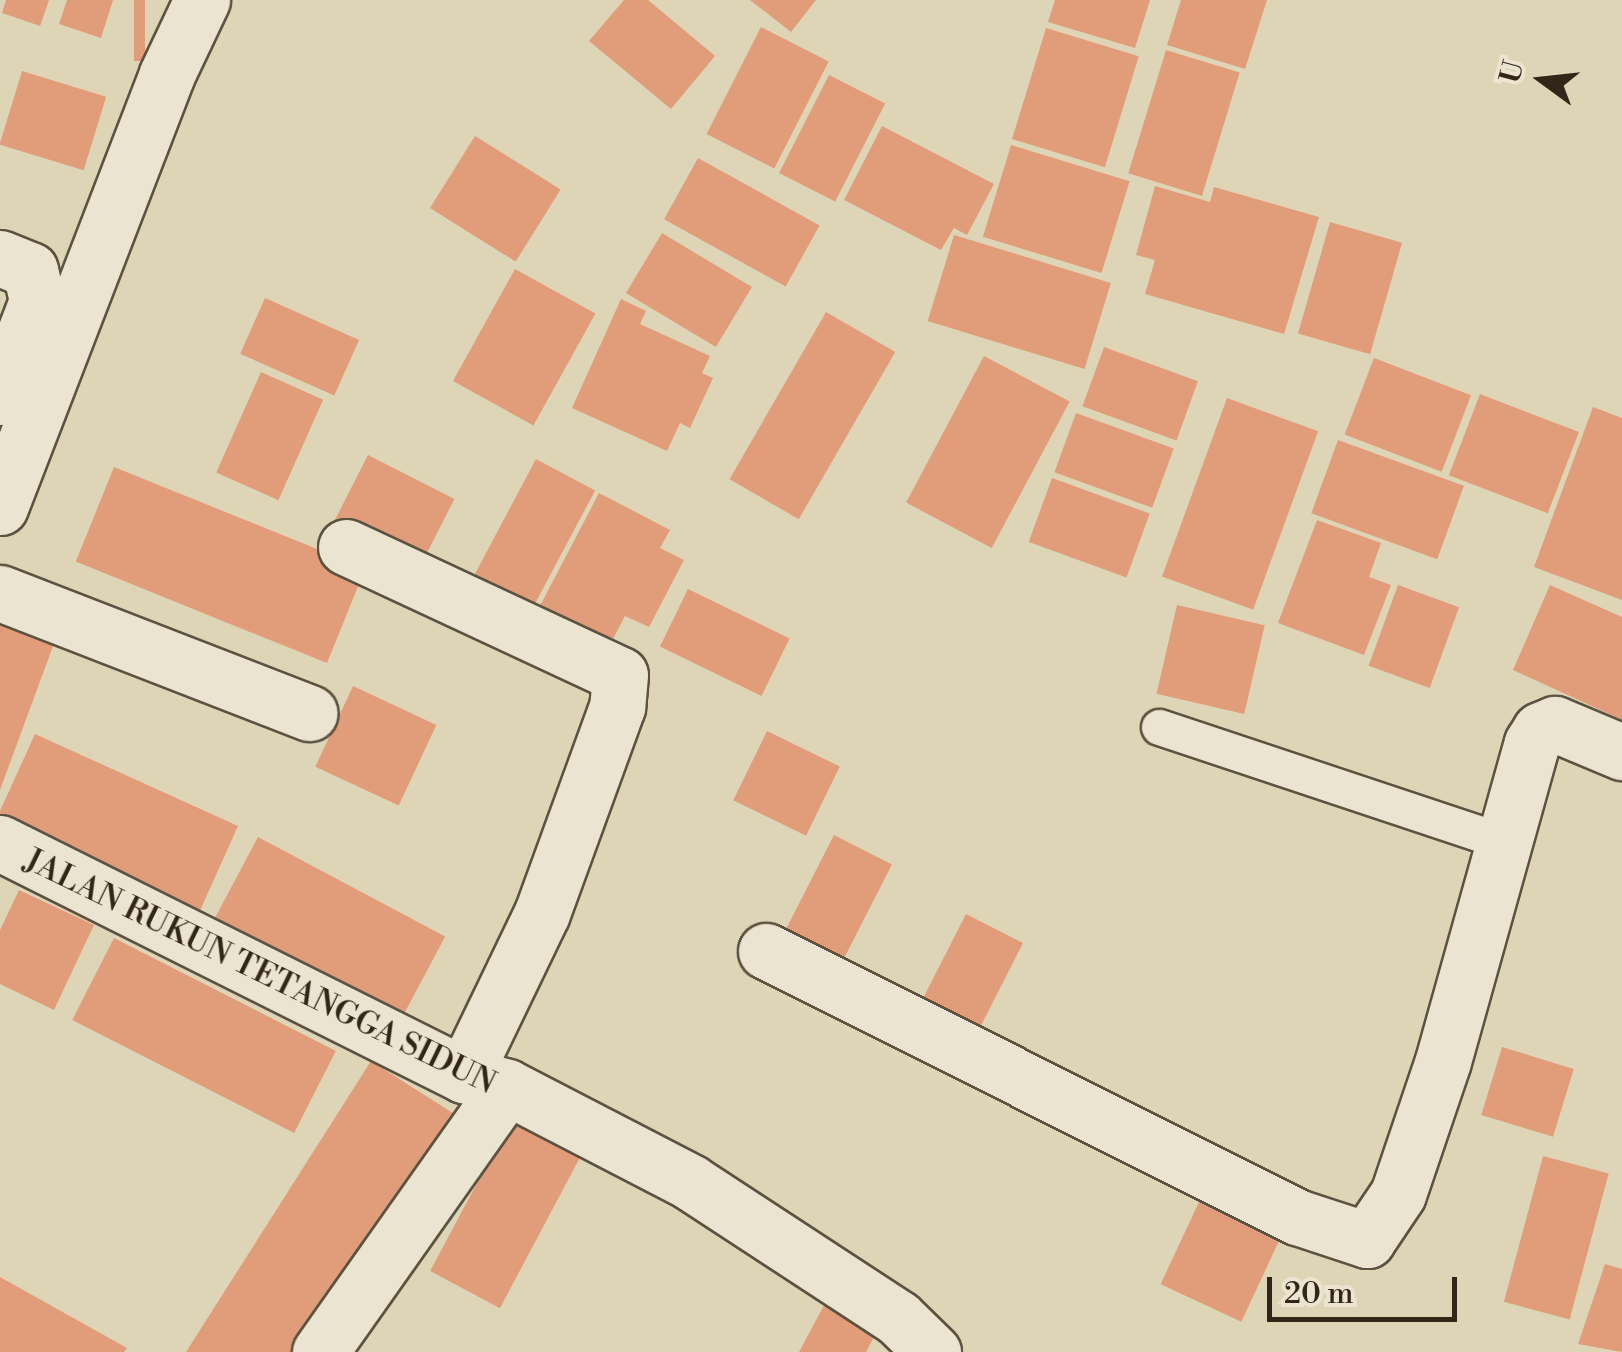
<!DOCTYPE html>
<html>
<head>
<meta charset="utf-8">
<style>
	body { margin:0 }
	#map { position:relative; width:1622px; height:1352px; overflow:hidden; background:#ded5b7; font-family:"Libre Bodoni",serif }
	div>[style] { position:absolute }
	.building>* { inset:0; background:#e19d79; transform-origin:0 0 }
	.roads { filter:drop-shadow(2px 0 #5c5240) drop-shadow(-2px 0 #5c5240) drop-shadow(0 2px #5c5240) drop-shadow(0 -2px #5c5240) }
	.service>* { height:35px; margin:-17.5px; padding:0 17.5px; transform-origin:17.5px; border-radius:17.5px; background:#eae4d0 }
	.minor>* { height:55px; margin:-27.5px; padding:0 27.5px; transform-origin:27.5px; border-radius:27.5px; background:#eae4d0 }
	span { translate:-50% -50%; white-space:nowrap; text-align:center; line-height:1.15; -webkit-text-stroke:9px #eae4d0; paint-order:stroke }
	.street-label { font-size:32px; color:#312618 }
	.north { position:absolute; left:1492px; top:30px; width:100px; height:100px; -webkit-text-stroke:8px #eae4d0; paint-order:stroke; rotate:285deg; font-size:28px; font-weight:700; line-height:40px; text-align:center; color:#312618 }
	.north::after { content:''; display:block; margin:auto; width:35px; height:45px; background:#312618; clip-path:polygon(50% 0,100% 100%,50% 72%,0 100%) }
	.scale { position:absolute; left:1267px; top:1277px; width:190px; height:45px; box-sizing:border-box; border:5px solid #312618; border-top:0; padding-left:12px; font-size:30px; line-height:35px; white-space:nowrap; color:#312618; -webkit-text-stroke:8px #eae4d0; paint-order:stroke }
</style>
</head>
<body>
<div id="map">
	<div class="building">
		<div style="clip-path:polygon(6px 0,49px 0,40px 26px,2px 13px)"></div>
		<div style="clip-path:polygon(67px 0,113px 0,101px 38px,59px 24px)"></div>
		<div style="left:134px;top:0;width:11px;height:61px"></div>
		<div style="clip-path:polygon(624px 0,648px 0,715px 56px,671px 109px,589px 41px)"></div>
		<div style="clip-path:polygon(750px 0,816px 0,791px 32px)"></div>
		<div style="clip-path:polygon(1055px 0,1150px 0,1135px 48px,1048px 22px)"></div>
		<div style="clip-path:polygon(1181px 0,1267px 0,1245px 69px,1167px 45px)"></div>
		<div style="left:761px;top:27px;width:76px;height:120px;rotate:27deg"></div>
		<div style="left:1046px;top:28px;width:97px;height:116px;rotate:17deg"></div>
		<div style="left:1166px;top:50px;width:77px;height:129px;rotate:17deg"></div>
		<div style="left:22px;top:71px;width:88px;height:77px;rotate:17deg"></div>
		<div style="left:829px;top:75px;width:63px;height:110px;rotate:27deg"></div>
		<div style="clip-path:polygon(882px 126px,994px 184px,967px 235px,954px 228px,941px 250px,844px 200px)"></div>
		<div style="left:475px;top:136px;width:101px;height:85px;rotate:32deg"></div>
		<div style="left:1011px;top:145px;width:124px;height:96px;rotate:17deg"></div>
		<div style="left:698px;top:158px;width:139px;height:70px;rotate:29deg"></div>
		<div style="clip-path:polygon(1155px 186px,1210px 202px,1214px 187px,1319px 217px,1284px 334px,1145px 294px,1155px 260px,1136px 255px)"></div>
		<div style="left:1330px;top:222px;width:75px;height:116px;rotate:16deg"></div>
		<div style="left:662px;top:233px;width:105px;height:70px;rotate:31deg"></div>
		<div style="left:954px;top:235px;width:164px;height:90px;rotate:17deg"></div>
		<div style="left:515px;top:269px;width:92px;height:128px;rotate:29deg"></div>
		<div style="left:265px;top:298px;width:103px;height:61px;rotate:24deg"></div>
		<div style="clip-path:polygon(621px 299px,646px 311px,640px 324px,710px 356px,702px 373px,713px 378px,690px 428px,680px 423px,667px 451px,572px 408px)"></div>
		<div style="left:826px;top:312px;width:80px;height:193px;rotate:30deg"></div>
		<div style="left:1104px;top:347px;width:100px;height:63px;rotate:20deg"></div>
		<div style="left:984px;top:356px;width:97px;height:166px;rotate:28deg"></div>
		<div style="left:1374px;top:358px;width:104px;height:82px;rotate:21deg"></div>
		<div style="left:261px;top:372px;width:68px;height:110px;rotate:24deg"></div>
		<div style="left:1480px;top:394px;width:106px;height:87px;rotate:21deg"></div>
		<div style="left:1227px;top:398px;width:97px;height:190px;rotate:20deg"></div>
		<div style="clip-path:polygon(1593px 407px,1622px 418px,1622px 600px,1534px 567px)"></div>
		<div style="left:1076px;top:413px;width:104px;height:63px;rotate:20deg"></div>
		<div style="left:1338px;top:440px;width:134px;height:78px;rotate:20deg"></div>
		<div style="left:368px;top:455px;width:97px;height:81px;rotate:27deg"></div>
		<div style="left:536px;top:459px;width:67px;height:148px;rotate:28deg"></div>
		<div style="left:114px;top:467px;width:271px;height:102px;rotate:22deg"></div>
		<div style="left:1052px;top:478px;width:104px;height:68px;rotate:20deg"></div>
		<div style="clip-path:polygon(599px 493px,670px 530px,660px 548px,684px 560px,649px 627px,625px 616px,602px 660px,531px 623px)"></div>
		<div style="clip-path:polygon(1317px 520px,1381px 543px,1369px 577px,1391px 585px,1364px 655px,1278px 623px)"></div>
		<div style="left:1398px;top:585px;width:65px;height:86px;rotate:20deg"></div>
		<div style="clip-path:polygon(1550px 585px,1622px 617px,1622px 720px,1513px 670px)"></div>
		<div style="left:688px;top:589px;width:113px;height:64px;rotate:26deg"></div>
		<div style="left:1177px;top:605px;width:90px;height:91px;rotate:13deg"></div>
		<div style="clip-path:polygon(0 618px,56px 638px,0 790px)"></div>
		<div style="left:353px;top:686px;width:92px;height:89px;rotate:25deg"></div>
		<div style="left:767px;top:731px;width:81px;height:77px;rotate:26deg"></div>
		<div style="clip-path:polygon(35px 734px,238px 826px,198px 915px,0 826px,0 811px)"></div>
		<div style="left:834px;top:835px;width:65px;height:116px;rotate:27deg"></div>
		<div style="left:258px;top:837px;width:212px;height:96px;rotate:28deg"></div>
		<div style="clip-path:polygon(19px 890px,94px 925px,54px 1010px,0 984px,0 930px)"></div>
		<div style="left:966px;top:914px;width:64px;height:108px;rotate:27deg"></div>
		<div style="left:114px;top:938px;width:249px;height:92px;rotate:27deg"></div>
		<div style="left:1502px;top:1047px;width:75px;height:71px;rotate:17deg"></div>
		<div style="clip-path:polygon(371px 1061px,456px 1115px,305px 1352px,186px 1352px)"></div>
		<div style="left:510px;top:1121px;width:79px;height:170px;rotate:28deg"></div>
		<div style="left:1543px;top:1156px;width:68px;height:151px;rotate:15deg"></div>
		<div style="left:1205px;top:1189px;width:89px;height:105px;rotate:25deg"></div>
		<div style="clip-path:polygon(1605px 1264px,1622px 1269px,1622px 1352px,1578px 1344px)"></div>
		<div style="clip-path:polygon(0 1277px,127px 1348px,124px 1352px,0 1352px)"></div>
		<div style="clip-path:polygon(829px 1296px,881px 1324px,866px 1352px,799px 1352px)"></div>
	</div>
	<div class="roads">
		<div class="service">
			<div style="left:1159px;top:727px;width:367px;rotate:18.4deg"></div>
		</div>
		<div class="minor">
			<div style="left:0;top:258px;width:32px;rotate:22deg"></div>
			<div style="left:30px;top:270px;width:32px;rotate:77deg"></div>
			<div style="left:37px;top:301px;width:103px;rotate:111.1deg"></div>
			<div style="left:0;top:507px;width:464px;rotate:-68.9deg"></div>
			<div style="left:167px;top:74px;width:82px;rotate:-64.7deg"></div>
			<div style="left:346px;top:547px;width:302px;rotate:25deg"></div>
			<div style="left:620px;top:675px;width:32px;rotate:95deg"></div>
			<div style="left:617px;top:707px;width:219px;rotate:110deg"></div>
			<div style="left:542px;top:913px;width:180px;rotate:115.7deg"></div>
			<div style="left:0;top:593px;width:332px;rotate:21.2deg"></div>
			<div style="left:0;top:843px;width:519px;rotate:26.57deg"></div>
			<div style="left:464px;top:1075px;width:45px;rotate:15.6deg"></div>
			<div style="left:507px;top:1087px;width:206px;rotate:27.4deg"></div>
			<div style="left:690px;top:1182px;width:249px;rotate:33.2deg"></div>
			<div style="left:898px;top:1318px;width:49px;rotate:44.2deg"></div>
			<div style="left:766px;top:951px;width:594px;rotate:26.61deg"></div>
			<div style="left:1297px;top:1217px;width:74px;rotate:18.2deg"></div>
			<div style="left:1367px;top:1240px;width:55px;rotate:-56deg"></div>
			<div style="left:1398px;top:1194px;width:140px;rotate:-71.3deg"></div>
			<div style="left:1443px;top:1061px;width:330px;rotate:-74.4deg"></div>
			<div style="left:1532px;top:743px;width:15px;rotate:-58deg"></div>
			<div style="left:1540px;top:730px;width:16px;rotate:-22deg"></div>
			<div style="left:1555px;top:724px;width:73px;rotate:22.7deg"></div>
			<div style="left:320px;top:1352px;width:324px;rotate:-54.8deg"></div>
		</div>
	</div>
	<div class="street-label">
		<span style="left:260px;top:972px;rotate:26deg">JALAN RUKUN TETANGGA SIDUN</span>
	</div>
	<div class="north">U</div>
	<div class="scale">20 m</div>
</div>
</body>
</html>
